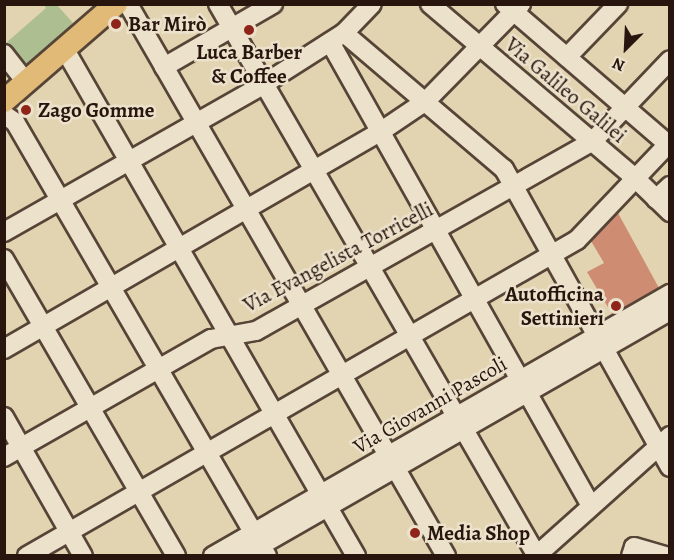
<!DOCTYPE html>
<html>
<head>
<meta charset="utf-8">
<style>
	body { margin:0 }
	#map { position:relative; width:674px; height:560px; overflow:hidden; background:#e2d3b1; font-family:Alegreya,serif }
	div>[style] { position:absolute }
	.green>* { inset:0; background:#adbe90 }
	.building>* { inset:0; background:#ce8c73 }
	.roads { filter:drop-shadow(2px 0 #564437) drop-shadow(-2px 0 #564437) drop-shadow(0 2px #564437) drop-shadow(0 -2px #564437) }
	.minor>* { height:18px; margin:-9px; padding:0 9px; transform-origin:9px; border-radius:9px; background:#ece2cc }
	.major>* { height:22px; margin:-11px; padding:0 11px; transform-origin:11px; border-radius:11px; background:#e1ba78 }
	.dots>* { width:16px; height:16px; translate:-50% -50%; box-sizing:border-box; border:3px solid #ece2cc; border-radius:50% }
	span { translate:-50% -50%; white-space:nowrap; text-align:center; line-height:1.15; -webkit-text-stroke:5px #ece2cc; paint-order:stroke }
	.poi-label { font-size:21px; color:#28150e; font-weight:700 }
	.left { translate:0 -50%; text-align:left }
	.right { translate:-100% -50%; text-align:right }
	.street-label { font-size:21px; color:#28150e }
	.frame { position:absolute; inset:0; border:6px solid #28150e; pointer-events:none }
	.north { position:absolute; left:596px; top:18px; width:60px; height:60px; -webkit-text-stroke:4px #ece2cc; paint-order:stroke; rotate:204deg; font-size:16px; font-weight:700; line-height:24px; text-align:center; color:#28150e }
	.north::after { content:''; display:block; margin:auto; width:21px; height:27px; background:#28150e; clip-path:polygon(50% 0,100% 100%,50% 72%,0 100%) }
</style>
</head>
<body>
<div id="map">
	<div class="green">
		<div style="clip-path:polygon(44px 5px,57px 5px,73px 23px,27px 66px,6px 43px,46px 8px)"></div>
	</div>
	<div class="building">
		<div style="clip-path:polygon(618px 213px,659px 288px,612px 314px,587px 272px,604px 263px,591px 241px)"></div>
	</div>
	<div class="roads">
		<div class="minor">
			<div style="left:128px;top:4px;width:637px;rotate:60.05deg"></div>
			<div style="left:218px;top:4px;width:638px;rotate:59.98deg"></div>
			<div style="left:430px;top:4px;width:269px;rotate:40.3deg"></div>
			<div style="left:635px;top:178px;width:49px;rotate:44.2deg"></div>
			<div style="left:505px;top:4px;width:218px;rotate:40.7deg"></div>
			<div style="left:344px;top:33px;width:210px;rotate:40.4deg"></div>
			<div style="left:504px;top:169px;width:341px;rotate:60.9deg"></div>
			<div style="left:330px;top:42px;width:532px;rotate:60.64deg"></div>
			<div style="left:64px;top:48px;width:586px;rotate:60.11deg"></div>
			<div style="left:4px;top:54px;width:34px;rotate:52deg"></div>
			<div style="left:567px;top:57px;width:74px;rotate:-46.1deg"></div>
			<div style="left:164px;top:67px;width:126px;rotate:-30deg"></div>
			<div style="left:6px;top:116px;width:11px;rotate:34deg"></div>
			<div style="left:15px;top:122px;width:502px;rotate:59.86deg"></div>
			<div style="left:656px;top:199px;width:19px;rotate:-43deg"></div>
			<div style="left:4px;top:232px;width:299px;rotate:-29.6deg"></div>
			<div style="left:264px;top:84px;width:95px;rotate:-32.5deg"></div>
			<div style="left:344px;top:33px;width:40px;rotate:-46deg"></div>
			<div style="left:4px;top:259px;width:343px;rotate:59.9deg"></div>
			<div style="left:4px;top:349px;width:434px;rotate:-30deg"></div>
			<div style="left:380px;top:132px;width:55px;rotate:-34deg"></div>
			<div style="left:426px;top:101px;width:136px;rotate:-45.6deg"></div>
			<div style="left:4px;top:417px;width:160px;rotate:60.4deg"></div>
			<div style="left:4px;top:457px;width:238px;rotate:-29.7deg"></div>
			<div style="left:211px;top:339px;width:46px;rotate:-10.1deg"></div>
			<div style="left:256px;top:331px;width:386px;rotate:-29.4deg"></div>
			<div style="left:592px;top:142px;width:113px;rotate:-46.4deg"></div>
			<div style="left:27px;top:556px;width:634px;rotate:-29.88deg"></div>
			<div style="left:577px;top:240px;width:135px;rotate:-46.5deg"></div>
			<div style="left:213px;top:556px;width:527px;rotate:-29.83deg"></div>
			<div style="left:242px;top:556px;width:493px;rotate:-29.8deg"></div>
			<div style="left:536px;top:556px;width:180px;rotate:-41.8deg"></div>
			<div style="left:631px;top:556px;width:9px;rotate:-72deg"></div>
			<div style="left:634px;top:547px;width:33px;rotate:16deg"></div>
		</div>
		<div class="major">
			<div style="left:4px;top:101px;width:148px;rotate:-40.9deg"></div>
		</div>
	</div>
	<div class="dots">
		<div style="left:116px;top:24px;background:#8f2418"></div>
		<div style="left:249px;top:30px;background:#8f2418"></div>
		<div style="left:26px;top:110px;background:#8f2418"></div>
		<div style="left:616px;top:306px;background:#8f2418"></div>
		<div style="left:415px;top:533px;background:#8f2418"></div>
	</div>
	<div class="poi-label">
		<span class="left" style="left:128px;top:24px">Bar Mirò</span>
		<span style="left:249px;top:64px">Luca Barber<br>&amp; Coffee</span>
		<span class="left" style="left:38px;top:110px">Zago Gomme</span>
		<span class="right" style="left:604px;top:306px">Autofficina<br>Settinieri</span>
		<span class="left" style="left:427px;top:533px">Media Shop</span>
	</div>
	<div class="street-label">
		<span style="left:566px;top:90px;rotate:40deg">Via Galileo Galilei</span>
		<span style="left:338px;top:257px;rotate:-28deg">Via Evangelista Torricelli</span>
		<span style="left:430px;top:405px;rotate:-30deg">Via Giovanni Pascoli</span>
	</div>
	<div class="frame"></div>
	<div class="north">N</div>
</div>
</body>
</html>
